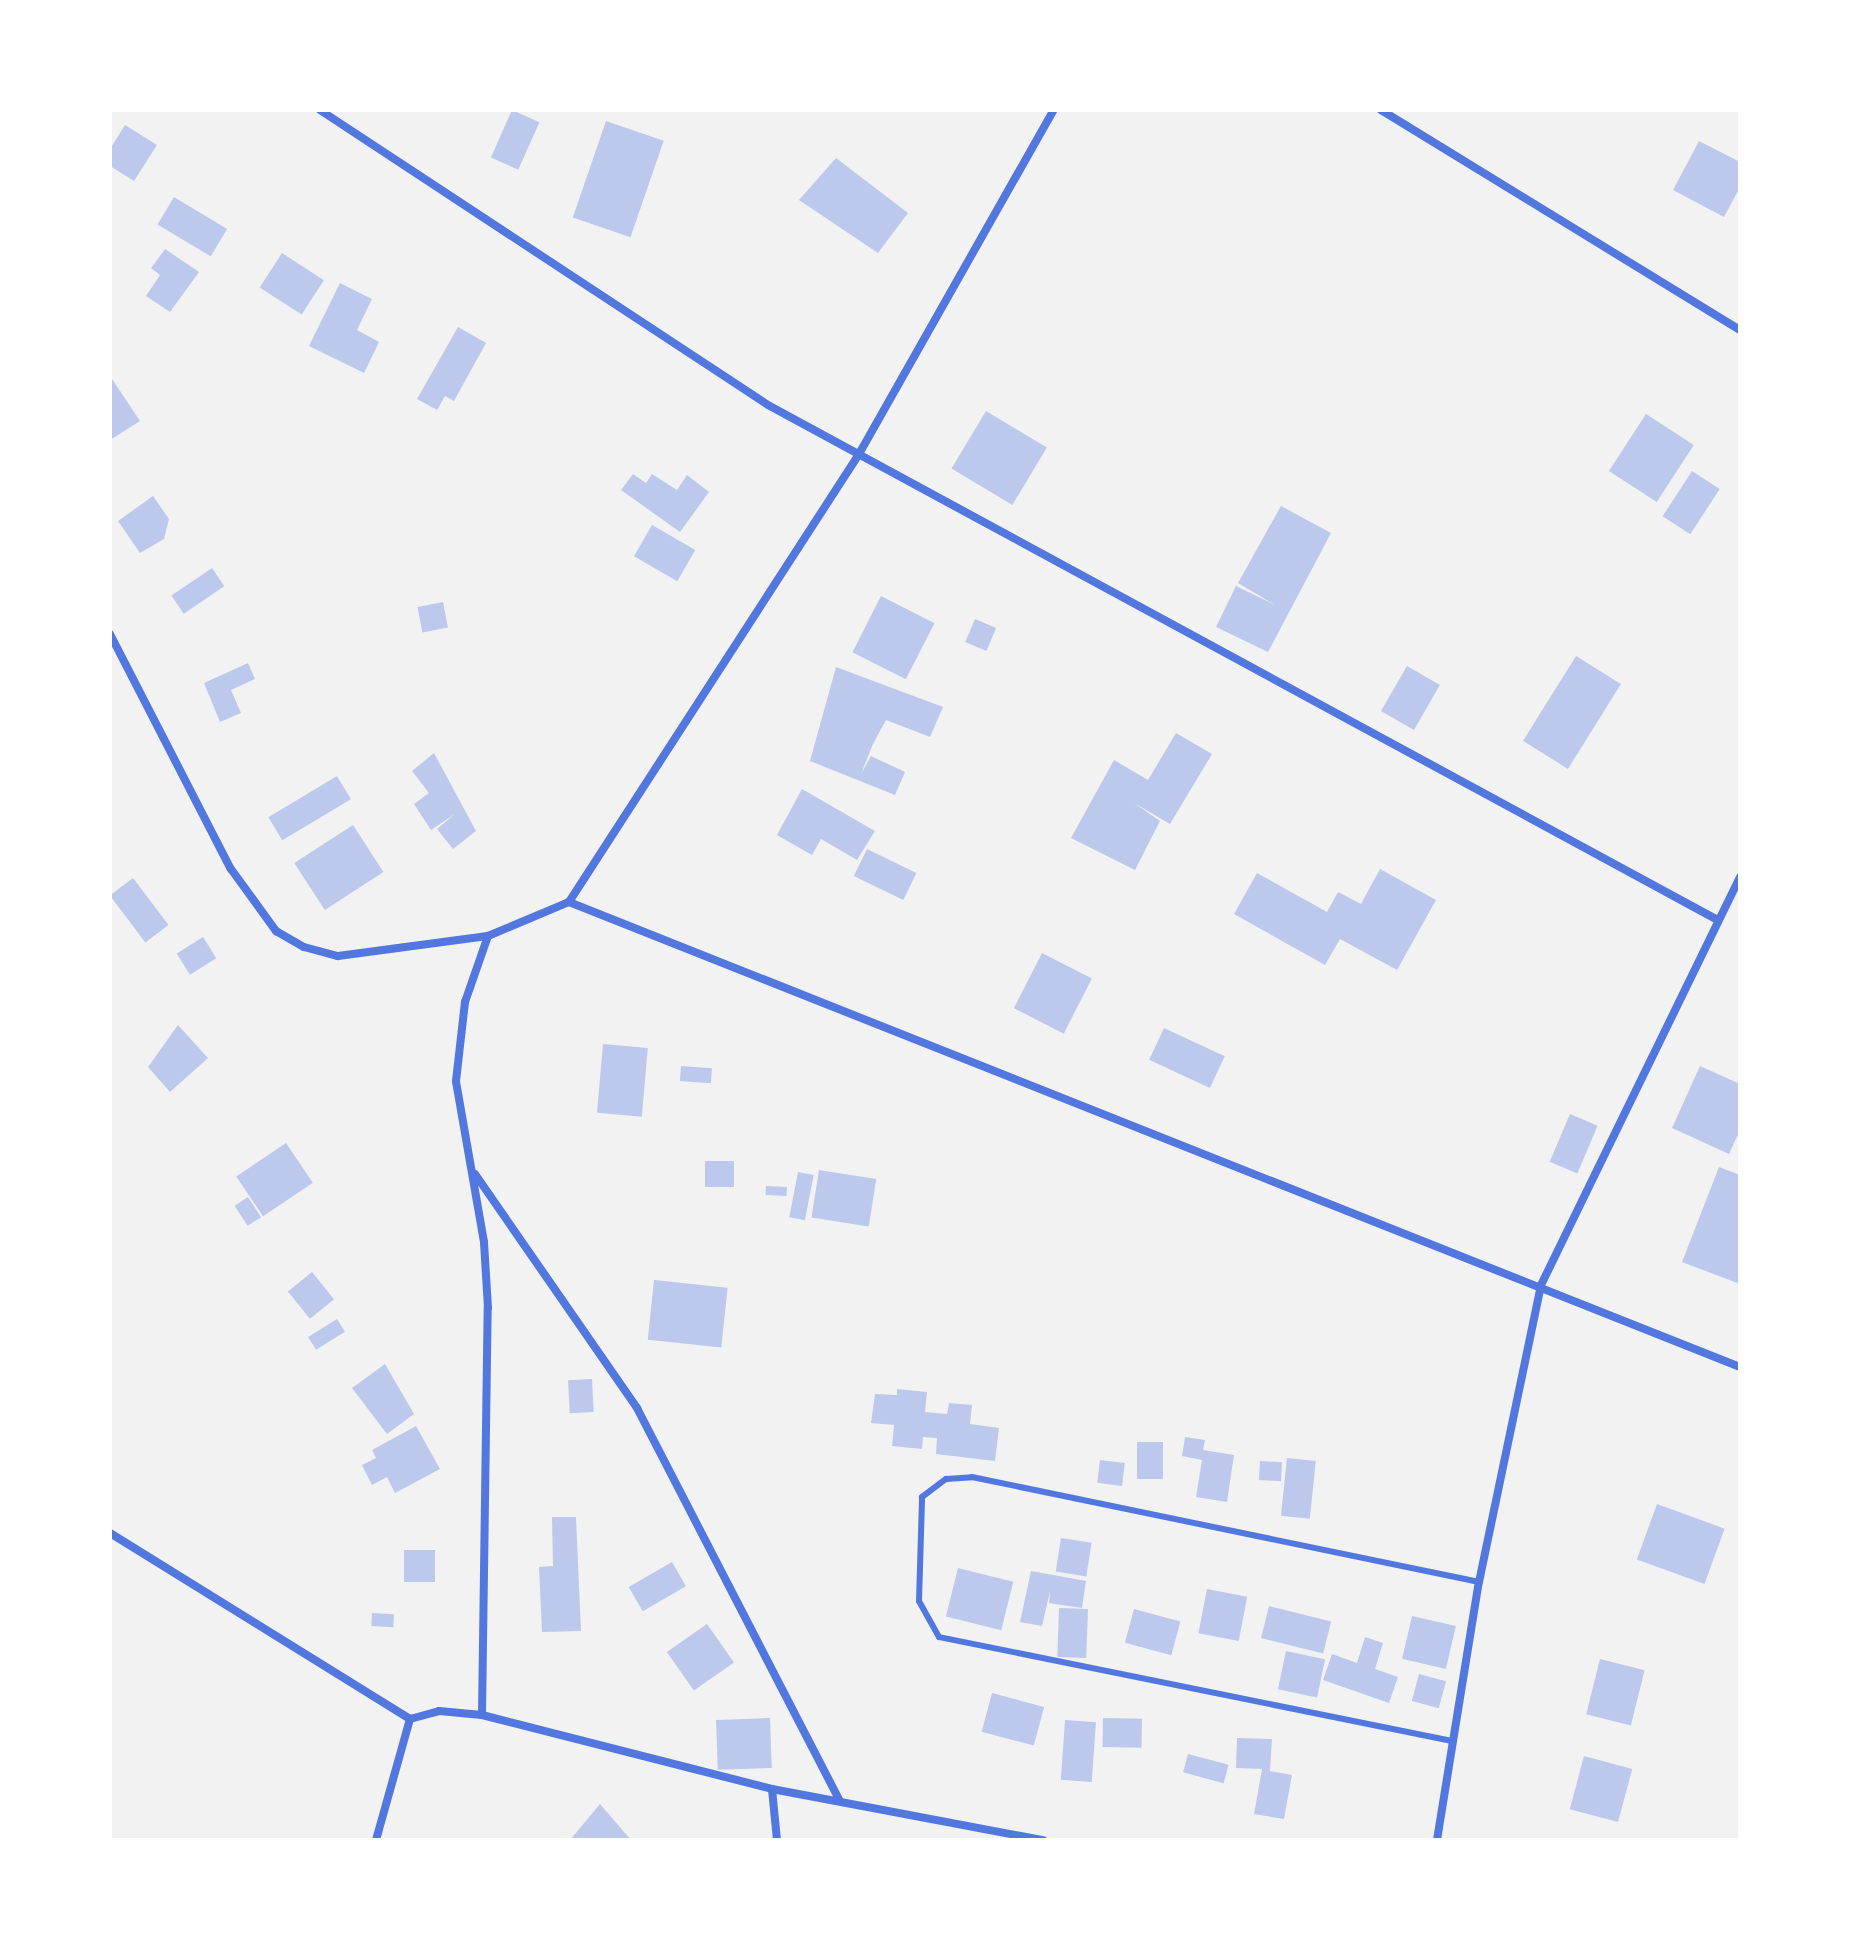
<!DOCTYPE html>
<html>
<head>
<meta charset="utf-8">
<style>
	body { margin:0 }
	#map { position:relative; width:1850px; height:1950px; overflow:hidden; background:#f2f2f2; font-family:Montserrat,sans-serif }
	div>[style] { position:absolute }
	.building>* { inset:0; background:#bdc9ec; transform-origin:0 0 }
	.service>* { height:6px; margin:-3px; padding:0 3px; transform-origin:3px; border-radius:3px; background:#5277de }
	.minor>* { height:8px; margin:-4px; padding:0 4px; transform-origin:4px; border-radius:4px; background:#5277de }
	span { translate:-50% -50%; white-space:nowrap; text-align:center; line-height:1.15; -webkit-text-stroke:7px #fff; paint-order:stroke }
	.frame { position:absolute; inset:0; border:112px solid #fff; pointer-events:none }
</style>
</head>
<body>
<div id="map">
	<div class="building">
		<div style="left:512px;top:110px;width:30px;height:52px;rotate:24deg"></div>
		<div style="left:606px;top:121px;width:61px;height:102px;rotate:19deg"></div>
		<div style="clip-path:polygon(125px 125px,157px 145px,134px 181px,110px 166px,110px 149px)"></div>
		<div style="clip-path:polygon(1699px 141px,1740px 162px,1740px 187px,1724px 217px,1673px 190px)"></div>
		<div style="clip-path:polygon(836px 158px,908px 213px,878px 253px,799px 200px)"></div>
		<div style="left:174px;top:197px;width:62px;height:32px;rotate:31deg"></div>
		<div style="clip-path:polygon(165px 249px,199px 272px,170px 312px,146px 296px,160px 275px,151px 268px)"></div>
		<div style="left:282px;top:253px;width:50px;height:41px;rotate:33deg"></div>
		<div style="clip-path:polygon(340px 283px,372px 299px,357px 330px,379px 342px,364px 373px,309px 346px)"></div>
		<div style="clip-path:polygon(458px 327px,486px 343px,454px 401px,445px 396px,437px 410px,417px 399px)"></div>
		<div style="clip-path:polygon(110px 376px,140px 421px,110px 440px)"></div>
		<div style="left:986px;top:411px;width:71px;height:67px;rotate:31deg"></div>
		<div style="left:1646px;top:414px;width:57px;height:68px;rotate:33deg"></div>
		<div style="left:1692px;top:471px;width:33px;height:54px;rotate:33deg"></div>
		<div style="clip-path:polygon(633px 474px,646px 483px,652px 474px,677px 490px,687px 475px,709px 492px,680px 532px,621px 490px)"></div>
		<div style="clip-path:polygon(153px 496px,169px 519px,164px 539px,140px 553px,118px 521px)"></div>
		<div style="clip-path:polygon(1281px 506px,1331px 533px,1268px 652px,1216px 627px,1236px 586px,1275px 605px,1238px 583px)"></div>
		<div style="left:652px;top:525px;width:50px;height:36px;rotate:30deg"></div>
		<div style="left:212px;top:568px;width:22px;height:49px;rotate:56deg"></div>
		<div style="left:881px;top:596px;width:60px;height:63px;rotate:27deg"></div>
		<div style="left:443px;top:602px;width:26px;height:26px;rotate:79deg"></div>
		<div style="left:975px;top:619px;width:23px;height:25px;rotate:23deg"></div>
		<div style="left:1576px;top:656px;width:53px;height:100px;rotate:32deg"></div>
		<div style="clip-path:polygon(248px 663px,255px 679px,231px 690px,241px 713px,220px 722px,204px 683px)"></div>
		<div style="left:1407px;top:666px;width:38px;height:52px;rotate:30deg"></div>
		<div style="clip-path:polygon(836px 667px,943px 707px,930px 737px,886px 720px,873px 744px,861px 774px,871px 756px,905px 772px,895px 795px,810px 761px)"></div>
		<div style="clip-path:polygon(1176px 733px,1212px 754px,1170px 824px,1134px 803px,1160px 821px,1135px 870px,1071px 838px,1114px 760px,1148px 780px)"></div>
		<div style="clip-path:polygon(434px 753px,476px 831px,453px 849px,437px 829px,455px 814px,431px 830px,414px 804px,429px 793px,412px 771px)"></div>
		<div style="left:337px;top:776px;width:27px;height:80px;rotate:59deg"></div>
		<div style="clip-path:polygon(802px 789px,875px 831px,857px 860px,821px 839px,812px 855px,777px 835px)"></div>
		<div style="left:353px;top:825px;width:56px;height:70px;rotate:57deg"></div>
		<div style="left:867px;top:849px;width:55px;height:30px;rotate:26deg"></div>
		<div style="clip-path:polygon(1380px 869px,1436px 900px,1397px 970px,1340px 939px,1325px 965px,1234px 914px,1257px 873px,1327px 912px,1338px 892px,1361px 904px)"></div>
		<div style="left:133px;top:878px;width:59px;height:29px;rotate:53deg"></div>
		<div style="left:203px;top:937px;width:25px;height:31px;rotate:58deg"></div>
		<div style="left:1042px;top:953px;width:56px;height:62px;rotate:27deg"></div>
		<div style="clip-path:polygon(178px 1025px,208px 1058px,170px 1092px,148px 1067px)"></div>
		<div style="left:1164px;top:1028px;width:67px;height:35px;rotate:25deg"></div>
		<div style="left:603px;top:1044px;width:45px;height:69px;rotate:5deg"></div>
		<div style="left:681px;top:1066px;width:31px;height:15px;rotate:4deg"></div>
		<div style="clip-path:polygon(1700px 1066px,1740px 1084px,1740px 1130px,1729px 1154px,1672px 1128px)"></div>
		<div style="left:1570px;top:1114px;width:30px;height:52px;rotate:23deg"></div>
		<div style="left:286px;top:1143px;width:48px;height:60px;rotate:56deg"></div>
		<div style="left:705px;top:1161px;width:29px;height:26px"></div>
		<div style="clip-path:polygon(1719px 1167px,1740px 1175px,1740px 1284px,1682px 1262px)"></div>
		<div style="left:819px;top:1170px;width:58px;height:48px;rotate:9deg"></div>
		<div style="left:798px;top:1172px;width:16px;height:46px;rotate:11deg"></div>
		<div style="left:766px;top:1186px;width:21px;height:9px;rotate:3deg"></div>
		<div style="left:248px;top:1197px;width:24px;height:16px;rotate:57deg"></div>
		<div style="left:312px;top:1272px;width:35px;height:31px;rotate:51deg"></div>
		<div style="left:654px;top:1280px;width:74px;height:60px;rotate:6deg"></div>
		<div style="left:337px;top:1319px;width:15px;height:34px;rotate:58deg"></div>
		<div style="clip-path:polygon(385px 1364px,414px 1414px,387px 1434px,352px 1388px)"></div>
		<div style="left:592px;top:1379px;width:33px;height:24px;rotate:87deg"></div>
		<div style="clip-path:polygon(897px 1389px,927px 1392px,925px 1412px,947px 1414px,949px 1403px,972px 1405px,970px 1424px,999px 1428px,995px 1461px,936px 1454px,937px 1438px,923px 1437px,922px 1449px,892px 1446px,894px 1425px,871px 1423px,875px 1394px,897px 1395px)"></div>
		<div style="clip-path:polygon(416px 1426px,440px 1469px,395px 1493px,387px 1477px,372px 1485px,362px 1465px,376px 1458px,372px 1450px)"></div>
		<div style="clip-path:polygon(1185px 1437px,1205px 1440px,1203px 1450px,1234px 1455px,1227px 1502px,1196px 1497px,1202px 1460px,1182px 1456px)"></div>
		<div style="left:1137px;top:1442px;width:26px;height:37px"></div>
		<div style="left:1287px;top:1458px;width:29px;height:58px;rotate:6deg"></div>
		<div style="left:1100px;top:1460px;width:25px;height:23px;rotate:7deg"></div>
		<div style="left:1260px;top:1461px;width:22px;height:19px;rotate:3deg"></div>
		<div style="left:1657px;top:1504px;width:72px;height:59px;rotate:20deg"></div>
		<div style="clip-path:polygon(552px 1517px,576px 1517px,581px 1631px,542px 1632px,539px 1567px,553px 1566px)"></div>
		<div style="left:1061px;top:1538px;width:31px;height:34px;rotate:9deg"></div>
		<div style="left:404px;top:1550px;width:31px;height:32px"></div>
		<div style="left:672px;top:1562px;width:28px;height:50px;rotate:60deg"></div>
		<div style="left:958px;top:1568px;width:57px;height:50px;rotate:14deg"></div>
		<div style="clip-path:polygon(1031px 1571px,1086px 1581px,1082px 1608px,1049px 1603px,1050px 1591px,1042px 1626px,1020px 1622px)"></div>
		<div style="left:1207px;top:1589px;width:41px;height:45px;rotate:11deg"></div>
		<div style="left:1269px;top:1606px;width:64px;height:33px;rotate:14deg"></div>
		<div style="left:1059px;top:1608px;width:29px;height:49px;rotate:2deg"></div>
		<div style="left:1134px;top:1609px;width:48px;height:35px;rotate:15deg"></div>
		<div style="left:372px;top:1613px;width:22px;height:13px;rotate:3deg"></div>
		<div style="left:1412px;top:1616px;width:45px;height:44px;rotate:13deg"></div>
		<div style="left:707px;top:1624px;width:47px;height:49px;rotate:55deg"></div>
		<div style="clip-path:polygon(1365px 1637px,1383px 1643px,1375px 1669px,1398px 1677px,1389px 1703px,1323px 1680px,1332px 1654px,1357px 1663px)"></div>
		<div style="left:1286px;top:1651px;width:40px;height:39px;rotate:12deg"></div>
		<div style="left:1600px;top:1659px;width:46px;height:57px;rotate:14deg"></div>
		<div style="left:1419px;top:1674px;width:28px;height:28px;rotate:15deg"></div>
		<div style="left:992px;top:1693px;width:54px;height:40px;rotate:15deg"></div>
		<div style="left:770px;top:1718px;width:50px;height:54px;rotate:88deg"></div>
		<div style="left:1103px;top:1718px;width:39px;height:29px;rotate:1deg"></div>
		<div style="left:1065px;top:1720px;width:31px;height:60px;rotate:4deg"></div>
		<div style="clip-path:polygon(1237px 1738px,1272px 1739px,1270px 1771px,1292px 1775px,1284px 1819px,1254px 1814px,1262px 1769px,1236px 1768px)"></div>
		<div style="left:1188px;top:1754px;width:42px;height:19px;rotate:15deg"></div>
		<div style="left:1584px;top:1756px;width:50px;height:55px;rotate:15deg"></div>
		<div style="clip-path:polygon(600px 1804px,631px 1840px,570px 1840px)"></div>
	</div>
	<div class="service">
		<div style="left:1452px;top:1741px;width:523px;rotate:-168.54deg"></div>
		<div style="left:939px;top:1637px;width:41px;rotate:-119.1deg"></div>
		<div style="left:919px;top:1601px;width:104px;rotate:-88.3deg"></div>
		<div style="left:922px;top:1497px;width:30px;rotate:-37deg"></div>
		<div style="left:946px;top:1479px;width:26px;rotate:-4deg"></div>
		<div style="left:972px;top:1477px;width:518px;rotate:11.7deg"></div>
	</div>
	<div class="minor">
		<div style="left:320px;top:110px;width:536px;rotate:33.36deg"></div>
		<div style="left:768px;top:405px;width:1078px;rotate:28.47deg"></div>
		<div style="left:1381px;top:110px;width:421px;rotate:31.5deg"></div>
		<div style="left:110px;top:634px;width:264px;rotate:62.8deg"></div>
		<div style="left:231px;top:869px;width:77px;rotate:54deg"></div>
		<div style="left:276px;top:931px;width:32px;rotate:30deg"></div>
		<div style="left:304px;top:947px;width:35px;rotate:15deg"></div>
		<div style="left:338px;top:956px;width:151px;rotate:-7.6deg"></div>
		<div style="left:488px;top:936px;width:88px;rotate:-22.8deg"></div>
		<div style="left:569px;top:902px;width:534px;rotate:-57.08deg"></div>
		<div style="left:859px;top:454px;width:395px;rotate:-60.5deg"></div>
		<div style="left:569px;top:902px;width:1260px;rotate:21.66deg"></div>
		<div style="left:475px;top:1174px;width:285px;rotate:55.3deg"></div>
		<div style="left:637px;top:1408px;width:442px;rotate:62.7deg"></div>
		<div style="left:110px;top:1533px;width:353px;rotate:31.8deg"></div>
		<div style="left:482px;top:1715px;width:407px;rotate:-89.2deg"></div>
		<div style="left:488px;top:1308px;width:66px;rotate:-93.5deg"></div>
		<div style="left:484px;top:1242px;width:163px;rotate:-99.9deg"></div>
		<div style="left:456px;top:1081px;width:80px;rotate:-83.5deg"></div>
		<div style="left:465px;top:1002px;width:70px;rotate:-70.8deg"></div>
		<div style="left:772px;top:1789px;width:51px;rotate:84.4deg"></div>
		<div style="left:376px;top:1840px;width:126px;rotate:-74.3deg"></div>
		<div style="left:410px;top:1719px;width:30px;rotate:-15deg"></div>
		<div style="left:439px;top:1711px;width:43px;rotate:5.3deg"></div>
		<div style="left:482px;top:1715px;width:299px;rotate:14.3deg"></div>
		<div style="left:772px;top:1789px;width:276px;rotate:10.7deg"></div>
		<div style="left:1437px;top:1840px;width:261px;rotate:-80.8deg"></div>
		<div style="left:1479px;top:1582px;width:303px;rotate:-78.2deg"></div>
		<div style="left:1541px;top:1285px;width:454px;rotate:-64deg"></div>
	</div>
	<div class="frame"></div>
</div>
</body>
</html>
